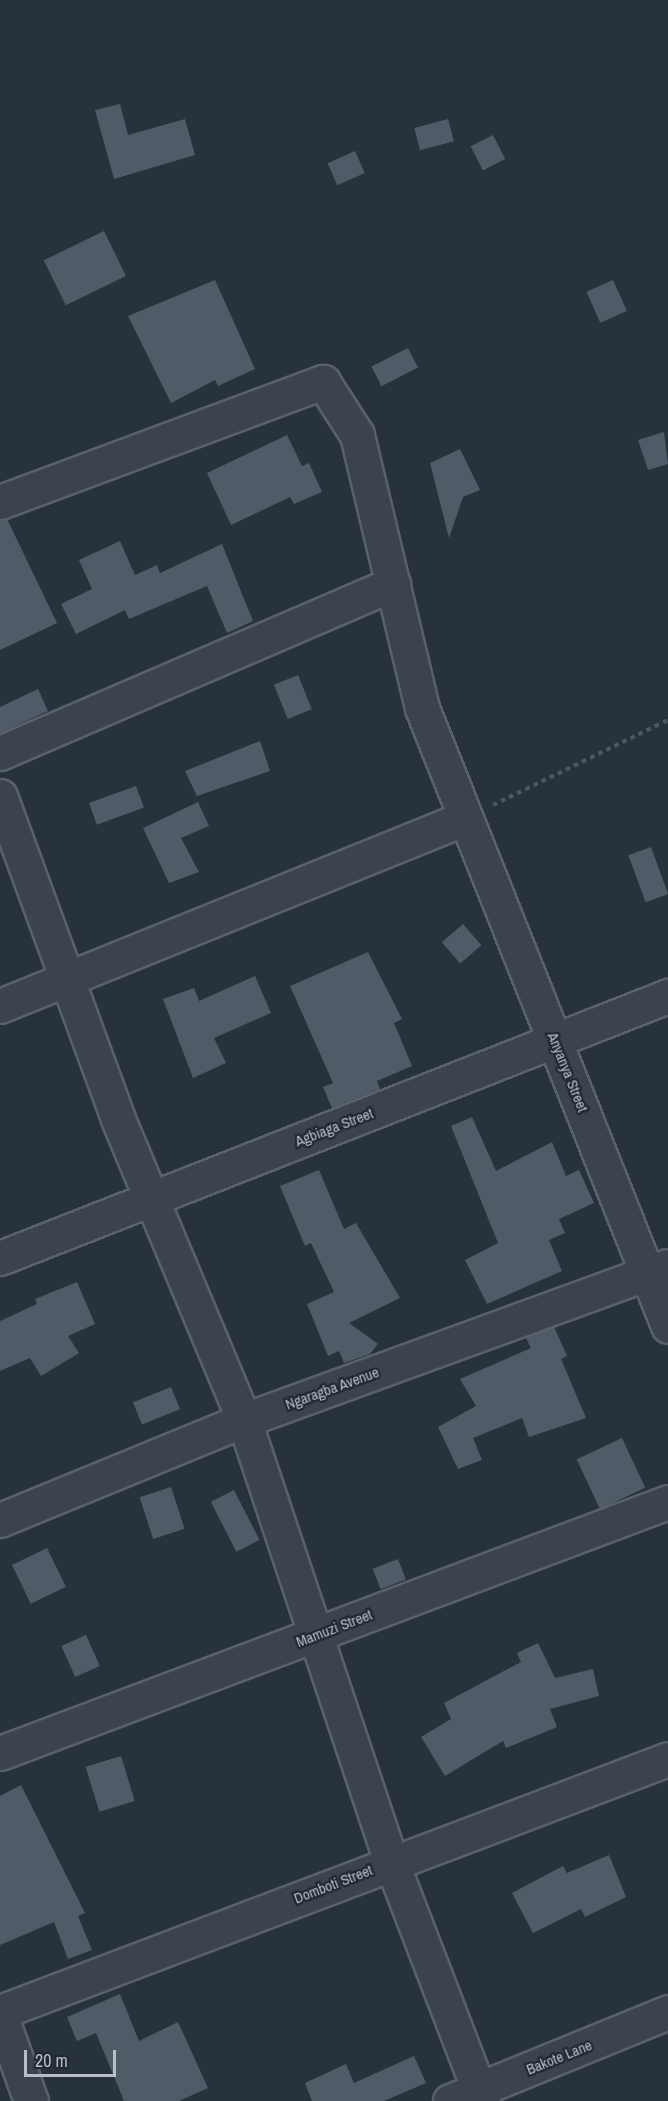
<!DOCTYPE html>
<html>
<head>
<meta charset="utf-8">
<style>
	body { margin:0 }
	#map { position:relative; width:668px; height:2101px; overflow:hidden; background:#27323d; font-family:"Archivo Narrow",sans-serif }
	div>[style] { position:absolute }
	.building>* { inset:0; background:#515b67; transform-origin:0 0 }
	.path>* { height:4px; margin-top:-2px; transform-origin:0; background:repeating-linear-gradient(90deg,#495b5d 0 4.5px,transparent 0 9px) }
	.roads { filter:drop-shadow(2px 0 #59616b) drop-shadow(-2px 0 #59616b) drop-shadow(0 2px #59616b) drop-shadow(0 -2px #59616b) }
	.minor>* { height:33px; margin:-16.5px; padding:0 16.5px; transform-origin:16.5px; border-radius:16.5px; background:#3b434d }
	span { translate:-50% -50%; white-space:nowrap; text-align:center; line-height:1.15; -webkit-text-stroke:4.5px #202832; paint-order:stroke }
	.street-label { font-size:15px; color:#b7bec8 }
	.scale { position:absolute; left:24px; top:2050px; width:92px; height:27px; box-sizing:border-box; border:3px solid #b7bec8; border-top:0; padding-left:8px; font-size:18px; line-height:21px; white-space:nowrap; color:#b7bec8; -webkit-text-stroke:4px #202832; paint-order:stroke }
</style>
</head>
<body>
<div id="map">
	<div class="building">
		<div style="clip-path:polygon(120px 104px,128px 135px,185px 119px,195px 155px,114px 179px,95px 110px)"></div>
		<div style="left:448px;top:119px;width:23px;height:35px;rotate:75deg"></div>
		<div style="left:493px;top:135px;width:27px;height:25px;rotate:63deg"></div>
		<div style="left:355px;top:151px;width:24px;height:30px;rotate:66deg"></div>
		<div style="left:104px;top:231px;width:50px;height:67px;rotate:64deg"></div>
		<div style="clip-path:polygon(215px 280px,255px 369px,218px 386px,215px 380px,171px 403px,128px 316px)"></div>
		<div style="left:613px;top:280px;width:34px;height:29px;rotate:66deg"></div>
		<div style="left:408px;top:348px;width:22px;height:41px;rotate:63deg"></div>
		<div style="clip-path:polygon(664px 432px,668px 464px,648px 470px,638px 440px)"></div>
		<div style="clip-path:polygon(287px 435px,302px 466px,309px 463px,322px 492px,294px 504px,290px 497px,231px 525px,207px 473px)"></div>
		<div style="clip-path:polygon(460px 449px,480px 490px,463px 497px,449px 538px,430px 463px)"></div>
		<div style="clip-path:polygon(7px 519px,57px 623px,0 650px,0 520px)"></div>
		<div style="clip-path:polygon(120px 541px,135px 575px,157px 565px,160px 573px,222px 544px,253px 621px,227px 633px,207px 586px,129px 619px,125px 610px,76px 634px,61px 604px,92px 589px,79px 560px)"></div>
		<div style="left:298px;top:675px;width:37px;height:26px;rotate:68deg"></div>
		<div style="clip-path:polygon(38px 689px,48px 711px,0 733px,0 707px)"></div>
		<div style="clip-path:polygon(260px 741px,270px 771px,197px 796px,185px 771px)"></div>
		<div style="left:136px;top:786px;width:23px;height:50px;rotate:70deg"></div>
		<div style="clip-path:polygon(198px 802px,209px 826px,181px 838px,199px 872px,169px 883px,143px 828px)"></div>
		<div style="left:651px;top:847px;width:50px;height:24px;rotate:70deg"></div>
		<div style="left:463px;top:924px;width:28px;height:28px;rotate:49deg"></div>
		<div style="clip-path:polygon(368px 952px,402px 1019px,394px 1023px,412px 1066px,377px 1081px,380px 1089px,332px 1108px,323px 1087px,333px 1083px,290px 986px)"></div>
		<div style="clip-path:polygon(255px 976px,271px 1013px,214px 1038px,226px 1063px,193px 1078px,163px 999px,194px 988px,199px 1001px)"></div>
		<div style="clip-path:polygon(472px 1117px,496px 1171px,552px 1142px,566px 1176px,579px 1170px,594px 1203px,559px 1219px,565px 1233px,549px 1240px,562px 1271px,487px 1304px,465px 1260px,498px 1243px,451px 1126px)"></div>
		<div style="clip-path:polygon(319px 1170px,344px 1229px,356px 1223px,400px 1298px,349px 1323px,378px 1344px,370px 1354px,344px 1363px,339px 1351px,328px 1356px,307px 1304px,334px 1292px,311px 1243px,305px 1246px,280px 1186px)"></div>
		<div style="clip-path:polygon(77px 1282px,95px 1324px,68px 1336px,79px 1353px,41px 1376px,30px 1358px,0 1371px,0 1321px,37px 1304px,35px 1299px)"></div>
		<div style="clip-path:polygon(554px 1327px,567px 1356px,561px 1359px,586px 1418px,529px 1437px,522px 1418px,473px 1438px,482px 1460px,458px 1469px,438px 1427px,476px 1406px,460px 1379px,531px 1348px,526px 1338px)"></div>
		<div style="left:171px;top:1387px;width:24px;height:41px;rotate:68deg"></div>
		<div style="left:622px;top:1438px;width:55px;height:50px;rotate:65deg"></div>
		<div style="left:171px;top:1487px;width:44px;height:33px;rotate:72deg"></div>
		<div style="left:234px;top:1490px;width:56px;height:26px;rotate:63deg"></div>
		<div style="left:47px;top:1548px;width:43px;height:39px;rotate:64deg"></div>
		<div style="left:398px;top:1559px;width:22px;height:27px;rotate:69deg"></div>
		<div style="left:86px;top:1635px;width:34px;height:27px;rotate:66deg"></div>
		<div style="clip-path:polygon(538px 1643px,555px 1678px,593px 1669px,599px 1696px,550px 1709px,557px 1727px,506px 1748px,503px 1741px,445px 1776px,421px 1737px,451px 1719px,444px 1703px,521px 1662px,517px 1653px)"></div>
		<div style="left:121px;top:1756px;width:47px;height:37px;rotate:73deg"></div>
		<div style="clip-path:polygon(21px 1785px,85px 1913px,78px 1916px,92px 1950px,68px 1959px,54px 1922px,0 1945px,0 1796px)"></div>
		<div style="clip-path:polygon(609px 1855px,626px 1897px,585px 1917px,581px 1909px,533px 1933px,512px 1893px,563px 1866px,567px 1873px)"></div>
		<div style="clip-path:polygon(120px 1994px,139px 2041px,178px 2022px,208px 2088px,179px 2101px,124px 2101px,96px 2033px,77px 2041px,67px 2017px)"></div>
		<div style="clip-path:polygon(414px 2056px,426px 2083px,384px 2101px,312px 2101px,305px 2083px,346px 2064px,354px 2083px)"></div>
	</div>
	<div class="path">
		<div style="left:493px;top:805px;width:195px;rotate:-25.9deg"></div>
	</div>
	<div class="roads">
		<div class="minor">
			<div style="left:0;top:502px;width:345px;rotate:-20.4deg"></div>
			<div style="left:323px;top:382px;width:63px;rotate:57.3deg"></div>
			<div style="left:357px;top:435px;width:281px;rotate:76.6deg"></div>
			<div style="left:422px;top:708px;width:665px;rotate:68.29deg"></div>
			<div style="left:0;top:753px;width:428px;rotate:-23.3deg"></div>
			<div style="left:0;top:796px;width:344px;rotate:69.9deg"></div>
			<div style="left:118px;top:1119px;width:326px;rotate:67.3deg"></div>
			<div style="left:244px;top:1420px;width:465px;rotate:71.6deg"></div>
			<div style="left:391px;top:1861px;width:257px;rotate:69deg"></div>
			<div style="left:0;top:1006px;width:502px;rotate:-22.01deg"></div>
			<div style="left:0;top:1258px;width:718px;rotate:-21.42deg"></div>
			<div style="left:0;top:1520px;width:264px;rotate:-22.3deg"></div>
			<div style="left:244px;top:1420px;width:449px;rotate:-20deg"></div>
			<div style="left:0;top:1753px;width:714px;rotate:-20.59deg"></div>
			<div style="left:0;top:2012px;width:714px;rotate:-20.74deg"></div>
			<div style="left:0;top:2014px;width:92px;rotate:70.4deg"></div>
			<div style="left:450px;top:2101px;width:235px;rotate:-22.2deg"></div>
		</div>
	</div>
	<div class="street-label">
		<span style="left:568px;top:1072px;rotate:68deg">Anyanya Street</span>
		<span style="left:334px;top:1127px;rotate:-21deg">Agbiaga Street</span>
		<span style="left:332px;top:1388px;rotate:-20deg">Ngaragba Avenue</span>
		<span style="left:334px;top:1628px;rotate:-21deg">Mamuzi Street</span>
		<span style="left:333px;top:1884px;rotate:-21deg">Domboti Street</span>
		<span style="left:559px;top:2057px;rotate:-22deg">Bakote Lane</span>
	</div>
	<div class="scale">20 m</div>
</div>
</body>
</html>
